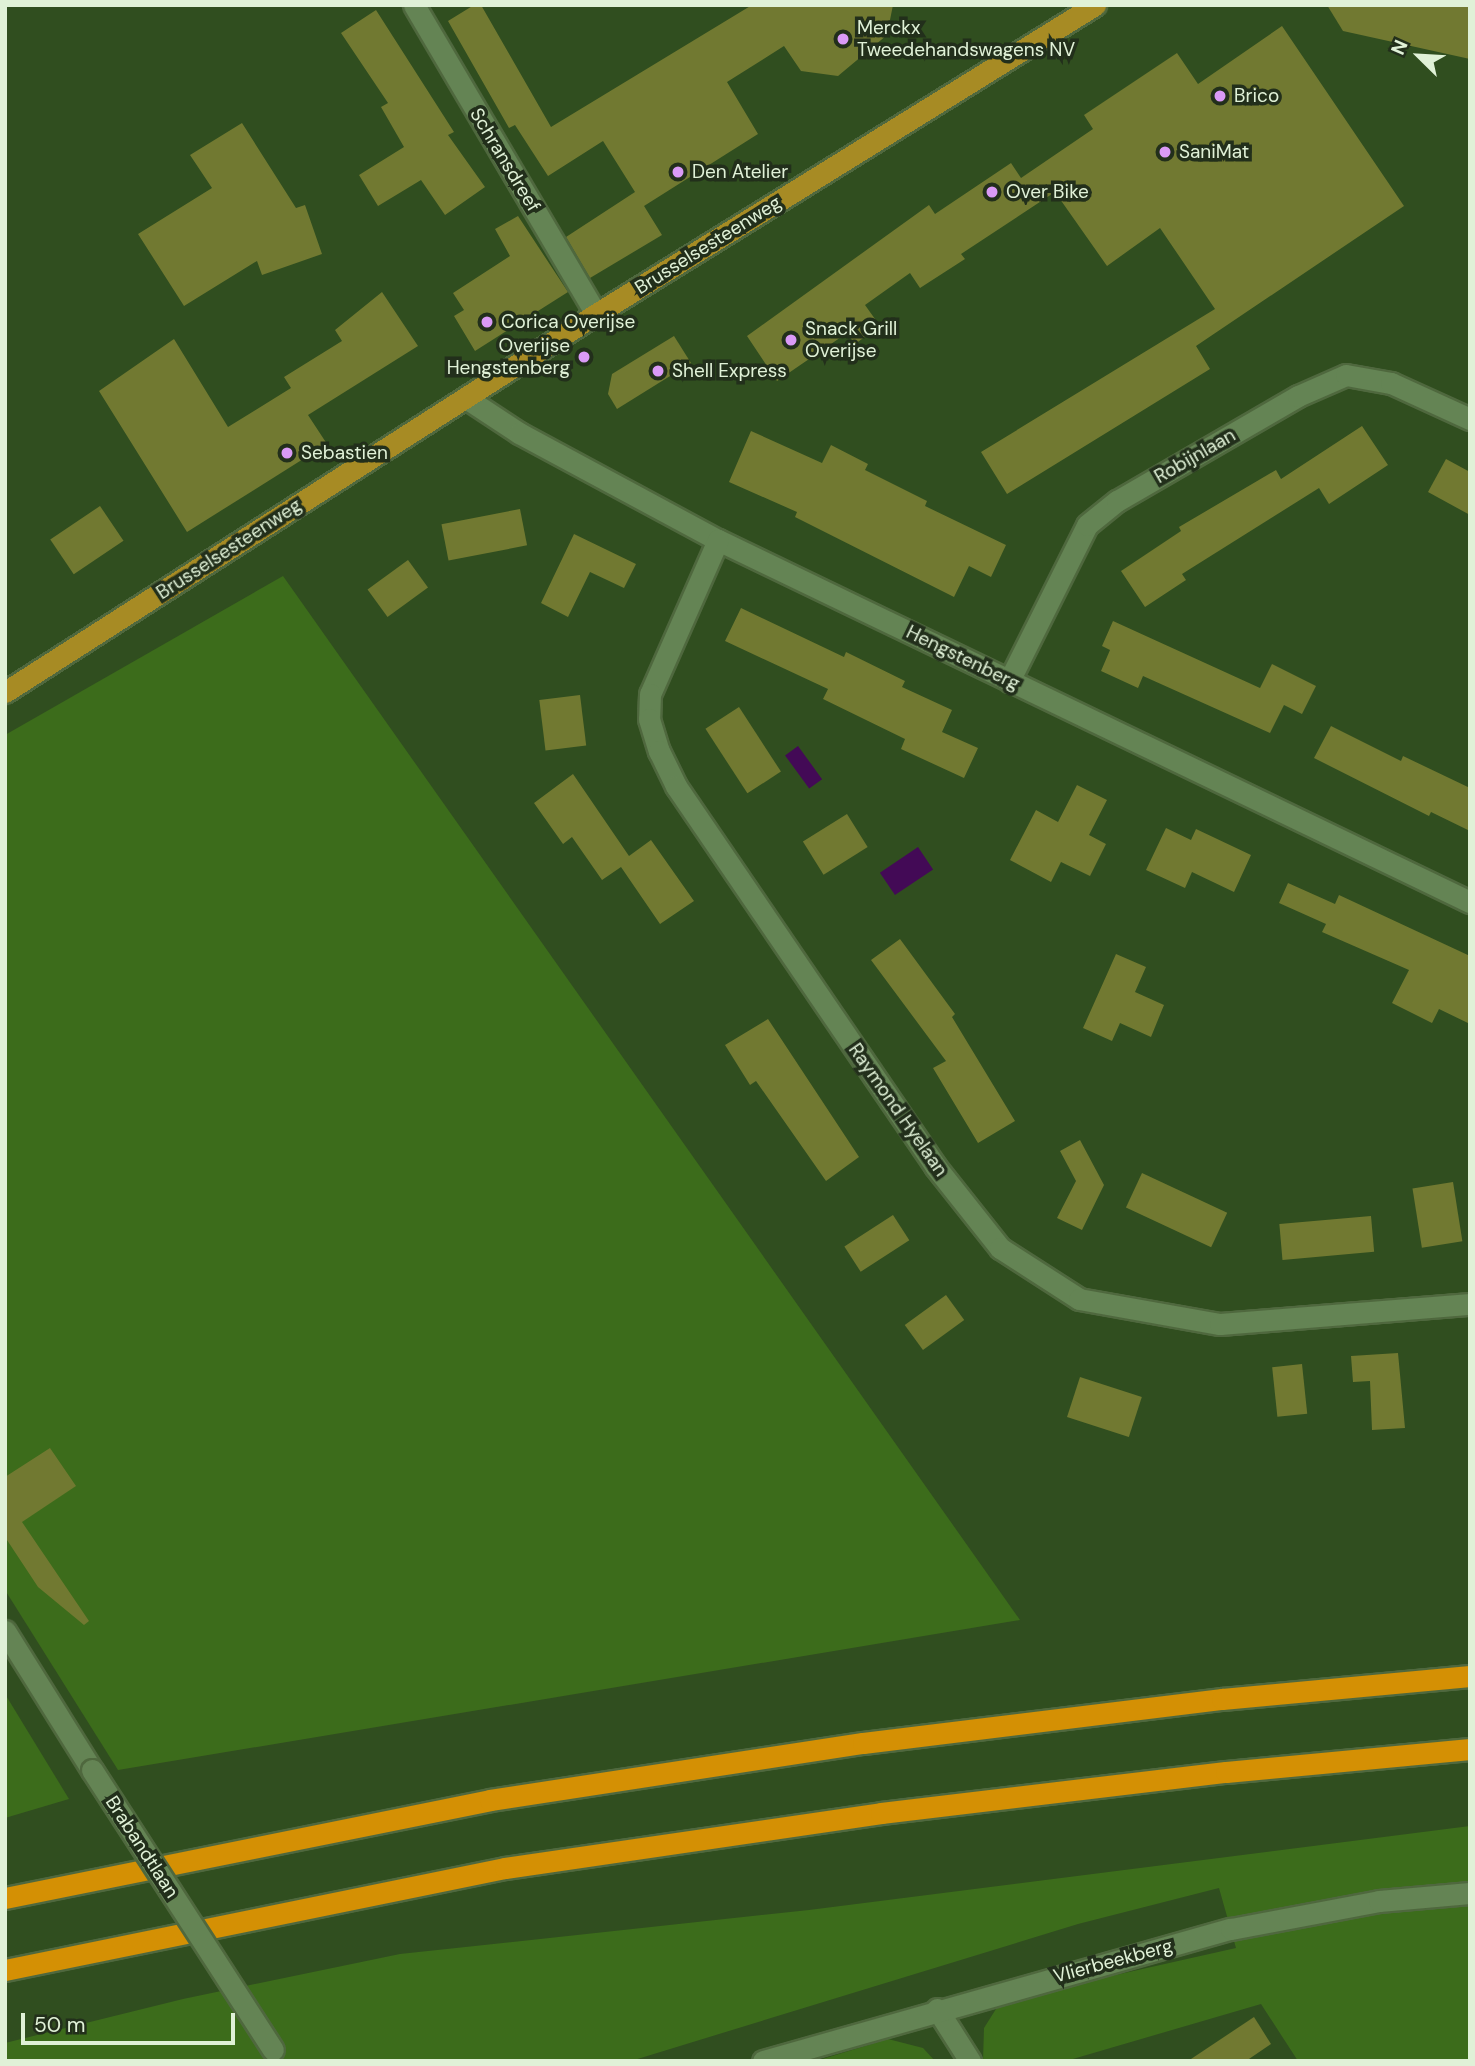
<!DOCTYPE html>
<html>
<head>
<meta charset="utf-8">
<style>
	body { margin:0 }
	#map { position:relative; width:1475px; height:2066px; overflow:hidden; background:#304e1f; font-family:"DM Sans",sans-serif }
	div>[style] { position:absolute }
	.green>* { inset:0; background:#3c6c1b }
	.water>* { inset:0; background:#430a56; transform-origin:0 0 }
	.building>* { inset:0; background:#717931; transform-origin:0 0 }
	.roads { filter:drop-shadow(2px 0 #4f683e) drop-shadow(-2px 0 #4f683e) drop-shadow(0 2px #4f683e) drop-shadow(0 -2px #4f683e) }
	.minor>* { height:21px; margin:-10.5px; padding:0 10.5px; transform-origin:10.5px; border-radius:10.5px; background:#648454 }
	.major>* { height:21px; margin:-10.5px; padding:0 10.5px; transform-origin:10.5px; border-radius:10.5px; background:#a78b24 }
	.highway>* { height:21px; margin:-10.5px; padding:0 10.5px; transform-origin:10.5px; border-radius:10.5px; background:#d49004 }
	.bridges { filter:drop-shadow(2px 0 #4f683e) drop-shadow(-2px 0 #4f683e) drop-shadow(0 2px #4f683e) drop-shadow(0 -2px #4f683e) }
	.minor-bridge>* { height:21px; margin:-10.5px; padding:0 10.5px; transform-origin:10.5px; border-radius:10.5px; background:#648454 }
	.dots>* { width:19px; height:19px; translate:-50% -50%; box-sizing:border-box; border:4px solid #222f1b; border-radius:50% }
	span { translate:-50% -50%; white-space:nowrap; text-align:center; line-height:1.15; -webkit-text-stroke:7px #222f1b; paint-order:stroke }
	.poi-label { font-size:19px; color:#e0f1d7 }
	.left { translate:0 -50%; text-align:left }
	.right { translate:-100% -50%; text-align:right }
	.street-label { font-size:19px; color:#e0f1d7 }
	.frame { position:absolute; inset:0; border:7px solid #e0f1d7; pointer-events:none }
	.north { position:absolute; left:1384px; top:21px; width:70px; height:70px; -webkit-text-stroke:5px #222f1b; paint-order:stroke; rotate:294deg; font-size:19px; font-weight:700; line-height:28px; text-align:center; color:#e0f1d7 }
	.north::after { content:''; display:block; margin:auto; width:24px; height:32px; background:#e0f1d7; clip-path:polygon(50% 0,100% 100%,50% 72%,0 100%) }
	.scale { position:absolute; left:21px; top:2013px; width:214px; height:32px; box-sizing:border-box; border:4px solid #e0f1d7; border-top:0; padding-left:9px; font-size:21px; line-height:24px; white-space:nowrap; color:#e0f1d7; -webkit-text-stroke:5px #222f1b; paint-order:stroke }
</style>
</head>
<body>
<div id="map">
	<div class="green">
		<div style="clip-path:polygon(283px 576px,1020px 1620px,118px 1770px,5px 1590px,5px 735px)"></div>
		<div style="clip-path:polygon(5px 1694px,69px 1799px,5px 1818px)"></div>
		<div style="clip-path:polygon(1470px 1826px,1470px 2061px,1298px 2061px,1261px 2004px,1066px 2061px,983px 2061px,984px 2028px,996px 2009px,1031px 1994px,1236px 1948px,1219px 1888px,1078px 1924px,631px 2061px,5px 2061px,5px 2043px,183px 1999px,400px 1954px,809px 1910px)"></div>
		<div style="clip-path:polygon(888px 2039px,923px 2048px,935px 2061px,816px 2061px)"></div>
	</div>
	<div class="water">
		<div style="left:798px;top:746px;width:41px;height:16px;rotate:54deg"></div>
		<div style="left:918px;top:847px;width:27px;height:46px;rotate:56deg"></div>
	</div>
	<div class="building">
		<div style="clip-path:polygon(474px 5px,481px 5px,551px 127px,752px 5px,893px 5px,887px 35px,838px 76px,801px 71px,784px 46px,727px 82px,758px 134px,644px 206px,636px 193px,662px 235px,590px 278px,566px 237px,635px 192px,603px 141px,548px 176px,515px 125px,509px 128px,448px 21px)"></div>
		<div style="clip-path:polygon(1327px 5px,1470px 5px,1470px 59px,1343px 31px)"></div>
		<div style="clip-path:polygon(376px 10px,454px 132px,448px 135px,485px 187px,445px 215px,421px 180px,378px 206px,359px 175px,404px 147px,381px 107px,388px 103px,341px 33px)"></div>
		<div style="clip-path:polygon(1282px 26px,1404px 206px,1196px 346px,1210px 369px,1007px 494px,981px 452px,1215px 309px,1160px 228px,1107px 266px,1055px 192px,961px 254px,965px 259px,920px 288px,910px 273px,865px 305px,880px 326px,855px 344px,847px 333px,777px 381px,747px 336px,929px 205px,935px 214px,1011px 163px,1021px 178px,1093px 129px,1084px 115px,1177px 53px,1198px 84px)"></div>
		<div style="clip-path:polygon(242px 123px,296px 208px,305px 205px,322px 254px,262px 275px,257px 261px,184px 306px,138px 234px,212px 188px,190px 155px)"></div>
		<div style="clip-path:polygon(518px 216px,568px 292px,475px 351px,454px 316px,464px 310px,453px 293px,510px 256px,495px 229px)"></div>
		<div style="clip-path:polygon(382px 292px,418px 346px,308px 415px,327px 444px,187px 532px,99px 391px,174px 339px,228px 427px,291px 388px,284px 377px,342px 341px,335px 330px)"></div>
		<div style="clip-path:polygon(674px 336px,691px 363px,617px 409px,608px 394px,612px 374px)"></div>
		<div style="clip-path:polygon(1362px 426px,1388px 465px,1329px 504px,1319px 488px,1182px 574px,1186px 580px,1145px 607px,1121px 571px,1181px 531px,1179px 527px,1276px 470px,1281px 479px)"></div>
		<div style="clip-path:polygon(751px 431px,822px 463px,831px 445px,868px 464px,865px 470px,927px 501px,925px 506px,1006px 545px,991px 577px,969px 566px,954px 597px,795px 517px,797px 512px,729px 482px)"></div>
		<div style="clip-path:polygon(1446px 459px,1470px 472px,1470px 515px,1428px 492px)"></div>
		<div style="left:100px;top:506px;width:42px;height:60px;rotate:56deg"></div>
		<div style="left:520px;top:509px;width:37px;height:80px;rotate:79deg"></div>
		<div style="clip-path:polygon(574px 534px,636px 564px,624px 588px,590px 572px,568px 617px,541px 603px)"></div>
		<div style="left:408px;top:560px;width:34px;height:50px;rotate:54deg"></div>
		<div style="clip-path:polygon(741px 608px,844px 657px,846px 652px,905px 681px,902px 687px,952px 710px,942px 732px,978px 748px,964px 778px,901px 749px,905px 739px,823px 699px,828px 689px,725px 641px)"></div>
		<div style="clip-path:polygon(1113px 621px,1260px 688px,1272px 664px,1316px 686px,1302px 714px,1284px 705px,1270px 733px,1143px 676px,1138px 688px,1101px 671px,1110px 650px,1102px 646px)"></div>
		<div style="left:580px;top:695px;width:51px;height:41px;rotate:83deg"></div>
		<div style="left:739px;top:707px;width:77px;height:40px;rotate:57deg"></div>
		<div style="clip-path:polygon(1331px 726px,1401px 761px,1403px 756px,1470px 788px,1470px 831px,1431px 812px,1429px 816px,1314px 758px)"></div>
		<div style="clip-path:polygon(573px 774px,629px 856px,651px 840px,694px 901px,660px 924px,621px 867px,602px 880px,572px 837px,563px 844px,534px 803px)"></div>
		<div style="clip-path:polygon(1077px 785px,1107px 800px,1089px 835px,1106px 844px,1090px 876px,1061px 862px,1051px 882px,1010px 860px,1036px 810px,1058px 822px)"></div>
		<div style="left:847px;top:814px;width:39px;height:52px;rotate:58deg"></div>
		<div style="clip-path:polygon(1166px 828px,1191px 840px,1196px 829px,1251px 855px,1234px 892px,1192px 872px,1185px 888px,1146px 870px)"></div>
		<div style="clip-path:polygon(1288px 883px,1335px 904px,1339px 895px,1470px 956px,1470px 1024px,1439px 1009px,1432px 1023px,1392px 1003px,1409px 970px,1322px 932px,1326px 924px,1279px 903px)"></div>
		<div style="clip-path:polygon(900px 939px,955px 1014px,952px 1017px,1015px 1121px,978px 1143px,933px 1068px,946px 1061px,871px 960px)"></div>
		<div style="clip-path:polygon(1116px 954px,1146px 967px,1135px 992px,1164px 1005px,1151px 1037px,1120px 1023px,1112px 1041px,1083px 1028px)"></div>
		<div style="clip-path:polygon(768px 1019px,859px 1157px,826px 1181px,756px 1081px,750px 1085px,725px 1045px)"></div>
		<div style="clip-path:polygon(1080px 1140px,1104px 1185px,1082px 1230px,1057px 1218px,1076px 1181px,1060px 1151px)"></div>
		<div style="left:1142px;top:1173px;width:94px;height:38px;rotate:25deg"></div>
		<div style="left:1453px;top:1182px;width:60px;height:41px;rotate:81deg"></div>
		<div style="left:893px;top:1215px;width:30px;height:58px;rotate:57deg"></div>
		<div style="left:1371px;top:1216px;width:36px;height:92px;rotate:85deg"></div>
		<div style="left:946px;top:1295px;width:31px;height:51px;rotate:54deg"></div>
		<div style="clip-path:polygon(1398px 1353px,1405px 1428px,1372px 1430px,1370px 1381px,1353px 1382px,1351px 1356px)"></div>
		<div style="left:1302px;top:1364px;width:50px;height:30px;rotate:84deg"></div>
		<div style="left:1080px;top:1377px;width:65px;height:42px;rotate:18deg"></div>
		<div style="clip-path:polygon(50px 1448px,76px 1486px,22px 1522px,89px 1621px,84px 1625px,38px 1587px,5px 1537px,5px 1477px)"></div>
		<div style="clip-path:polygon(1254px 2017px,1271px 2044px,1246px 2061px,1188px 2061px)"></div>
	</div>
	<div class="roads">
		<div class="minor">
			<div style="left:414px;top:5px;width:359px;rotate:59.5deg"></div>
			<div style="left:466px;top:398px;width:64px;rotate:33.4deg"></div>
			<div style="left:519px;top:433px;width:226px;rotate:28.3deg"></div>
			<div style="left:718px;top:540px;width:835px;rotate:25.71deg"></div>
			<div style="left:718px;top:540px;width:168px;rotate:113.8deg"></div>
			<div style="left:650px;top:694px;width:25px;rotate:92deg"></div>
			<div style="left:649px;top:719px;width:34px;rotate:73deg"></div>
			<div style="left:659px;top:751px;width:39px;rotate:64deg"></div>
			<div style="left:676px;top:786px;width:460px;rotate:55.7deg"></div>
			<div style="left:935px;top:1166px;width:105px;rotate:51.6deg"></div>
			<div style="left:1000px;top:1248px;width:94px;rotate:32.8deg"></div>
			<div style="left:1079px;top:1299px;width:143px;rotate:10.1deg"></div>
			<div style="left:1220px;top:1324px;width:251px;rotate:-4.6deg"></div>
			<div style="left:1009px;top:681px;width:174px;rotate:-63.4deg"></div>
			<div style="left:1087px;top:525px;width:38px;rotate:-39deg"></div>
			<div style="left:1117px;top:501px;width:209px;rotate:-30.1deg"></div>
			<div style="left:1298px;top:396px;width:52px;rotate:-23.6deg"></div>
			<div style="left:1346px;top:375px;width:46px;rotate:10.1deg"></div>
			<div style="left:1391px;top:383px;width:87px;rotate:24.5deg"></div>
			<div style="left:5px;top:1631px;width:164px;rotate:58deg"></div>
			<div style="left:937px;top:2009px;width:62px;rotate:57.6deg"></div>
			<div style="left:763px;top:2061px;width:486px;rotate:-15.8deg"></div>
			<div style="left:1231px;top:1929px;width:151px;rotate:-10.7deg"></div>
			<div style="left:1379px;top:1901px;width:91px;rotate:-5deg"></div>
		</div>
		<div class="major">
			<div style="left:5px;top:692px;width:702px;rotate:-32.6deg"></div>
			<div style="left:596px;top:314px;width:587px;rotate:-31.77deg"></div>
		</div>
		<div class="highway">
			<div style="left:5px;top:1898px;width:495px;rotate:-11.4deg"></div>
			<div style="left:490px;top:1800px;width:377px;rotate:-8.7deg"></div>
			<div style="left:863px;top:1743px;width:362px;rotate:-7deg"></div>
			<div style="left:1222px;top:1699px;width:249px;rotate:-5.3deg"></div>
			<div style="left:5px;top:1970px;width:510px;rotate:-11.53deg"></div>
			<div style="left:505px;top:1868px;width:380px;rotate:-8.3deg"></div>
			<div style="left:881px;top:1813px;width:347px;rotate:-6.8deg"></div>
			<div style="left:1226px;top:1772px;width:245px;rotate:-5.4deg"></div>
		</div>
	</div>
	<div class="bridges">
		<div class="minor-bridge">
			<div style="left:92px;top:1770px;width:333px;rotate:57.1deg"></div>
		</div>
	</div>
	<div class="dots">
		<div style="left:843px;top:39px;background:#da9af6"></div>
		<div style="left:1220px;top:96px;background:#da9af6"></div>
		<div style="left:1165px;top:152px;background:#da9af6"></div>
		<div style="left:678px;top:172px;background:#da9af6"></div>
		<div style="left:992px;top:192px;background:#da9af6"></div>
		<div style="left:487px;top:322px;background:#da9af6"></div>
		<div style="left:791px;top:340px;background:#da9af6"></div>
		<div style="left:584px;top:357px;background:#da9af6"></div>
		<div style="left:658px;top:371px;background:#da9af6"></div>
		<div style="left:287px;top:453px;background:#da9af6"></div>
	</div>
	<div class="poi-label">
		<span class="left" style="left:857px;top:39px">Merckx<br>Tweedehandswagens NV</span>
		<span class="left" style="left:1234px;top:96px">Brico</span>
		<span class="left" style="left:1179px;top:152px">SaniMat</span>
		<span class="left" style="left:692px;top:172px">Den Atelier</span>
		<span class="left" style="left:1006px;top:192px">Over Bike</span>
		<span class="left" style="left:501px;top:322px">Corica Overijse</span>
		<span class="left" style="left:805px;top:340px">Snack Grill<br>Overijse</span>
		<span class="right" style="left:570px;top:357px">Overijse<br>Hengstenberg</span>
		<span class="left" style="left:672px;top:371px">Shell Express</span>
		<span class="left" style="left:301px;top:453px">Sebastien</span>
	</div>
	<div class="street-label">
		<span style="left:505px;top:160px;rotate:59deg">Schransdreef</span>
		<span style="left:708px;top:245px;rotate:-32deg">Brusselsesteenweg</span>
		<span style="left:1195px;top:456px;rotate:-30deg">Robijnlaan</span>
		<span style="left:229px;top:549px;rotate:-33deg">Brusselsesteenweg</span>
		<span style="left:963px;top:658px;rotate:26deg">Hengstenberg</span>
		<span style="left:898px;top:1110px;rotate:55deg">Raymond Hyelaan</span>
		<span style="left:142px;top:1847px;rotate:57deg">Brabandtlaan</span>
		<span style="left:1113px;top:1961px;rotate:-15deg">Vlierbeekberg</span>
	</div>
	<div class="frame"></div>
	<div class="north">N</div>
	<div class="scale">50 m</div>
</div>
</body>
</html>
